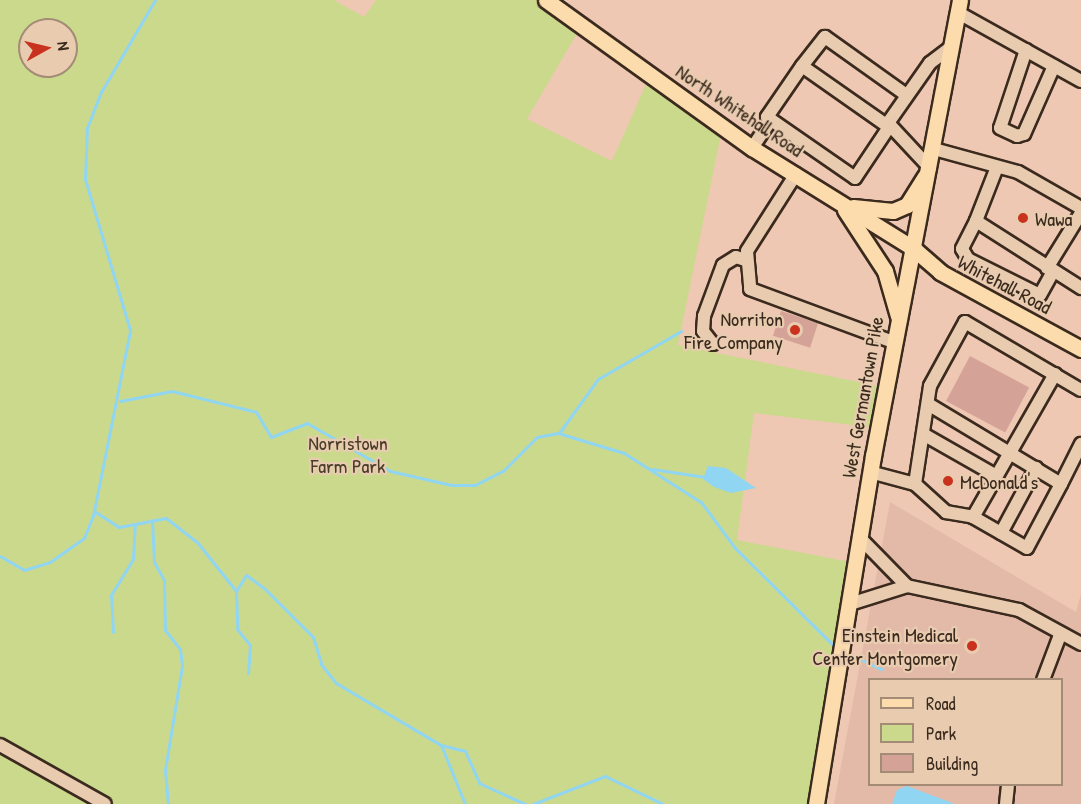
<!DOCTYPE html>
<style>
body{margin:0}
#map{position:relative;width:1081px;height:804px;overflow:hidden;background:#eec8b2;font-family:"Patrick Hand",sans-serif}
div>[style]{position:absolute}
.built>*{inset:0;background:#e3baa7}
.green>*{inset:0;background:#cbd98d}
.water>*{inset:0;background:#90d5f2}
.stream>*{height:3px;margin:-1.5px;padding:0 1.5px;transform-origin:1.5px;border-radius:1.5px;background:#90d5f2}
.building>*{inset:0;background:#d5a298;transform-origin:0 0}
.roads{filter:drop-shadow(2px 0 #3b2a1e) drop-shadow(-2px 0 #3b2a1e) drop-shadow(0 2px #3b2a1e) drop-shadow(0 -2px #3b2a1e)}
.minor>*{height:12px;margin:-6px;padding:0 6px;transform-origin:6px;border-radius:6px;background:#e9ccb0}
.major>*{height:15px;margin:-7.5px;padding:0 7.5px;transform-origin:7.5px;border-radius:7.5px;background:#fcdcac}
.dots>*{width:16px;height:16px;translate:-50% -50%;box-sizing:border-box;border:3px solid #e9ccb0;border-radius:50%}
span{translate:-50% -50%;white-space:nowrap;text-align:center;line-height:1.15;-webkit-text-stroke:4.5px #e9ccb0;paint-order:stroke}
.street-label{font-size:20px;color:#3b2a1e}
.poi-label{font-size:20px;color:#3b2a1e}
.left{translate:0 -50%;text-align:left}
.right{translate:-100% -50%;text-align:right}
.park-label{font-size:20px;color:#493c29}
.legend{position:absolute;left:868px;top:678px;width:195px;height:108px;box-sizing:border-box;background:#e9ccb0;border:2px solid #a38b76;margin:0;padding:8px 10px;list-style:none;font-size:18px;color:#3b2a1e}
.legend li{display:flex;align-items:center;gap:12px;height:30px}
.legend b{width:30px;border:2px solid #a38b76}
.north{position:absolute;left:18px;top:18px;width:60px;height:60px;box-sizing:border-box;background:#e9ccb0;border:2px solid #a38b76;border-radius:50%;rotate:82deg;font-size:16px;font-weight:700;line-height:24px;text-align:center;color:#3b2a1e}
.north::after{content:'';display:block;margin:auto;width:21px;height:27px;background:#c8321e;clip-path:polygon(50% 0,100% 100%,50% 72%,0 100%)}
</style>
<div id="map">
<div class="built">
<div style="clip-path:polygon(evenodd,890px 502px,1076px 612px,1081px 594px,1081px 804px,834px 804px,890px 502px,870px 680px,1062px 680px,1062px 784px,870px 784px,870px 680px)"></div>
</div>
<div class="green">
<div style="clip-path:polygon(evenodd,0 0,334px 0,364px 17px,376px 0,542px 0,579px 30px,527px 119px,612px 161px,650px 75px,721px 134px,678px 345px,888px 388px,876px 428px,754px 413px,737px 540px,855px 563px,813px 804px,0 804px,0 0,30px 30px,66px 30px,66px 66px,30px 66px,30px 30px)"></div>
</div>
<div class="water">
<div style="clip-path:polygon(708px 466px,726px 468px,756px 488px,731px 493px,714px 487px,703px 479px)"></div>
<div style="clip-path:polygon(907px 786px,955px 804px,892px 804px,897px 790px)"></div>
</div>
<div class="stream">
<div style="left:120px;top:401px;width:53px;rotate:-10.9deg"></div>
<div style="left:172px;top:391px;width:87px;rotate:14deg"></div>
<div style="left:256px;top:412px;width:29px;rotate:59deg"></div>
<div style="left:271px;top:437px;width:39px;rotate:-21deg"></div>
<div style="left:307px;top:423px;width:96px;rotate:30deg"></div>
<div style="left:390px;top:471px;width:63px;rotate:12.9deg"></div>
<div style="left:451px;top:485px;width:24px"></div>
<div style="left:475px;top:485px;width:31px;rotate:-27deg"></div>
<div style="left:503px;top:471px;width:48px;rotate:-45deg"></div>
<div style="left:537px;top:437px;width:21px;rotate:-11deg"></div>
<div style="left:558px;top:433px;width:69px;rotate:16.9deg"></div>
<div style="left:624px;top:453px;width:91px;rotate:32.5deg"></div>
<div style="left:701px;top:502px;width:57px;rotate:53.5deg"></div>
<div style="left:735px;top:548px;width:142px;rotate:44.7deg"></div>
<div style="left:559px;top:433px;width:67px;rotate:-54.2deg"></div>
<div style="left:598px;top:379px;width:96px;rotate:-30deg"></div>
<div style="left:652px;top:469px;width:54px;rotate:8.6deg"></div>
<div style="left:94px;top:511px;width:30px;rotate:33deg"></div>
<div style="left:119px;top:527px;width:48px;rotate:-10.8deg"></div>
<div style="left:166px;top:518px;width:39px;rotate:38deg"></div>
<div style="left:197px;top:542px;width:63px;rotate:51.5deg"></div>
<div style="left:236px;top:591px;width:19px;rotate:-58deg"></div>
<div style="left:246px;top:575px;width:22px;rotate:36deg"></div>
<div style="left:264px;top:588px;width:69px;rotate:45deg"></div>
<div style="left:313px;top:637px;width:28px;rotate:73deg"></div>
<div style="left:321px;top:664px;width:24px;rotate:52deg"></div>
<div style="left:336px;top:683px;width:122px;rotate:30.6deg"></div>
<div style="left:441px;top:745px;width:64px;rotate:67.9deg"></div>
<div style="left:152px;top:520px;width:42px;rotate:87.3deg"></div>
<div style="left:154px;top:562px;width:21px;rotate:61deg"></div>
<div style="left:164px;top:580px;width:50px;rotate:88.9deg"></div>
<div style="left:165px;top:630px;width:24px;rotate:52deg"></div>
<div style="left:180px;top:649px;width:17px;rotate:83deg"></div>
<div style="left:182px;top:666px;width:105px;rotate:99.3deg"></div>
<div style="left:165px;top:770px;width:34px;rotate:85deg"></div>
<div style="left:0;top:556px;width:28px;rotate:30deg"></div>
<div style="left:24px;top:570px;width:27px;rotate:-17deg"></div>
<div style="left:50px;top:562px;width:42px;rotate:-35.2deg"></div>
<div style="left:84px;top:538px;width:24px;rotate:-68deg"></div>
<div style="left:93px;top:516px;width:190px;rotate:-78.7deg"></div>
<div style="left:130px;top:330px;width:158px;rotate:-106.6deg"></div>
<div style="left:85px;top:179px;width:51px;rotate:-87.8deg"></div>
<div style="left:87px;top:128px;width:39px;rotate:-69deg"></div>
<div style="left:101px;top:92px;width:107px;rotate:-59.6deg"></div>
<div style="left:236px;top:591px;width:38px;rotate:88deg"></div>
<div style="left:237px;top:629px;width:21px;rotate:51deg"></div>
<div style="left:250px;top:645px;width:28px;rotate:94deg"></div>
<div style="left:113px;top:632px;width:37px;rotate:-93deg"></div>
<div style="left:111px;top:595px;width:42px;rotate:-58.6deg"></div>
<div style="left:133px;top:559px;width:35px;rotate:-87deg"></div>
<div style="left:847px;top:653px;width:38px;rotate:25deg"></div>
<div style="left:441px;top:745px;width:25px;rotate:14deg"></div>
<div style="left:465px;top:751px;width:35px;rotate:66deg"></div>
<div style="left:479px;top:783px;width:51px;rotate:24.5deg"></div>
<div style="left:533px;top:804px;width:77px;rotate:-21.3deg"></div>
<div style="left:605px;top:776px;width:64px;rotate:25.8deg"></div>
</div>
<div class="building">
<div style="left:781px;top:311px;width:39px;height:26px;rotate:18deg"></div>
<div style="left:970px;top:356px;width:67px;height:51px;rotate:28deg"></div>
</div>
<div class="roads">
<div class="minor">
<div style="left:957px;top:12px;width:142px;rotate:29.1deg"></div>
<div style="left:1026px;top:50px;width:82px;rotate:108.4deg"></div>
<div style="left:1000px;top:128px;width:19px;rotate:25deg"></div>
<div style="left:1017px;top:136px;width:7px;rotate:-16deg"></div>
<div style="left:1024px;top:134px;width:74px;rotate:-66.2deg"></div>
<div style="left:802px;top:66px;width:62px;rotate:124.5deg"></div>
<div style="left:767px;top:117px;width:107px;rotate:34.7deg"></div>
<div style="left:855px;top:178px;width:61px;rotate:-56.3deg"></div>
<div style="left:889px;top:127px;width:106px;rotate:-145deg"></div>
<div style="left:802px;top:66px;width:37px;rotate:-52deg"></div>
<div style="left:825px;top:37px;width:98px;rotate:35.5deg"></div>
<div style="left:752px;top:148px;width:34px;rotate:-56deg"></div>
<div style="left:934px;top:149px;width:87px;rotate:15.3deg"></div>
<div style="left:1018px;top:172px;width:73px;rotate:29.7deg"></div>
<div style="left:997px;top:167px;width:58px;rotate:111.3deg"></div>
<div style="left:976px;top:221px;width:125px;rotate:32.5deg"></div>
<div style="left:930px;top:168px;width:62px;rotate:-133deg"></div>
<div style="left:888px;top:123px;width:73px;rotate:-55deg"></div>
<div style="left:930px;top:63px;width:26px;rotate:-37deg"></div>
<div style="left:796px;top:174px;width:91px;rotate:122.5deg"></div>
<div style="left:747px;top:251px;width:38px;rotate:85deg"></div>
<div style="left:750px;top:289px;width:153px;rotate:20.3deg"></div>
<div style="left:976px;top:221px;width:31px;rotate:117deg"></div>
<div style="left:962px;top:249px;width:12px;rotate:59deg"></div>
<div style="left:968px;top:259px;width:80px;rotate:26.6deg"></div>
<div style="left:1040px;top:295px;width:26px;rotate:-61deg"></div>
<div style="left:1047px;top:268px;width:65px;rotate:-58.3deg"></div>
<div style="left:713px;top:344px;width:16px;rotate:-128deg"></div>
<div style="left:703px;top:331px;width:15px;rotate:-86deg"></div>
<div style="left:704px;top:316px;width:54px;rotate:-69.6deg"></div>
<div style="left:723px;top:265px;width:15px;rotate:-32deg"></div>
<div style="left:736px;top:257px;width:9px;rotate:18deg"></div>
<div style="left:1055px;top:374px;width:165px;rotate:119.8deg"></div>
<div style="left:973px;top:517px;width:62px;rotate:29.9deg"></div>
<div style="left:1027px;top:548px;width:72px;rotate:-62deg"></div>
<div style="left:928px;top:404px;width:155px;rotate:31deg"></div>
<div style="left:1061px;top:484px;width:45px;rotate:-63.4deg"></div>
<div style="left:923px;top:434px;width:83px;rotate:29.7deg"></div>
<div style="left:870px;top:472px;width:47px;rotate:14.9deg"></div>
<div style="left:915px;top:484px;width:42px;rotate:42.1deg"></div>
<div style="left:946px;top:512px;width:27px;rotate:10deg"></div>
<div style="left:915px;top:484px;width:99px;rotate:-81.3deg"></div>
<div style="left:930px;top:386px;width:73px;rotate:-61.3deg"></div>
<div style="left:965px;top:322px;width:134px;rotate:30.4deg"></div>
<div style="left:1001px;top:533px;width:74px;rotate:-61.7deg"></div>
<div style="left:859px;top:537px;width:69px;rotate:45.6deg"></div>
<div style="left:850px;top:604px;width:60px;rotate:-17.5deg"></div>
<div style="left:907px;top:586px;width:115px;rotate:12.1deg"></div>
<div style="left:1019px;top:610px;width:71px;rotate:28.7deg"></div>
<div style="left:1043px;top:680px;width:48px;rotate:-69.3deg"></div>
<div style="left:0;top:745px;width:120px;rotate:29.3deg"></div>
<div style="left:1006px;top:804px;width:20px;rotate:-84deg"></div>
</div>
<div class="major">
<div style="left:546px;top:0;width:254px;rotate:35.7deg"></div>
<div style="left:752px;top:148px;width:191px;rotate:31.9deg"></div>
<div style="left:914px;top:249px;width:35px;rotate:41deg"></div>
<div style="left:940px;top:272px;width:161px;rotate:28.6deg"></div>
<div style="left:853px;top:207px;width:40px;rotate:5.7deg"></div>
<div style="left:893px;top:211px;width:15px;rotate:-23deg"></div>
<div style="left:907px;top:205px;width:34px;rotate:-58deg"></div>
<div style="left:845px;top:210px;width:73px;rotate:56.7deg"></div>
<div style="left:885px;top:271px;width:47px;rotate:73.9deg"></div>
<div style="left:816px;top:804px;width:353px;rotate:-80.7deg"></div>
<div style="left:873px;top:456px;width:464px;rotate:-79.2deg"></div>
</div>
</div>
<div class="dots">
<div style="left:1023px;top:218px;background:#c8321e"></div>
<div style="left:795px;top:330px;background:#c8321e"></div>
<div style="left:948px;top:481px;background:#c8321e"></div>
<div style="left:972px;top:646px;background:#c8321e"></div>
</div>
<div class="street-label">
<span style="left:740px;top:110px;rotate:34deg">North Whitehall Road</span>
<span style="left:1005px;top:284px;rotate:28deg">Whitehall Road</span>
<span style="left:862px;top:397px;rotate:-80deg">West Germantown Pike</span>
</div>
<div class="poi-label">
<span class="left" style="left:1035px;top:218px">Wawa</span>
<span class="right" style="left:783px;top:330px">Norriton<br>Fire Company</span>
<span class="left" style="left:960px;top:481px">McDonald's</span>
<span class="right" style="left:958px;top:646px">Einstein Medical<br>Center Montgomery</span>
</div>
<div class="park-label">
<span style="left:348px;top:454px">Norristown<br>Farm Park</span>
</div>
<ul class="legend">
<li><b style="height:8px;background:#fcdcac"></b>Road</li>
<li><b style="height:16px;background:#cbd98d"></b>Park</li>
<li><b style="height:16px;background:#d5a298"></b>Building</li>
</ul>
<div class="north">N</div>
</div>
